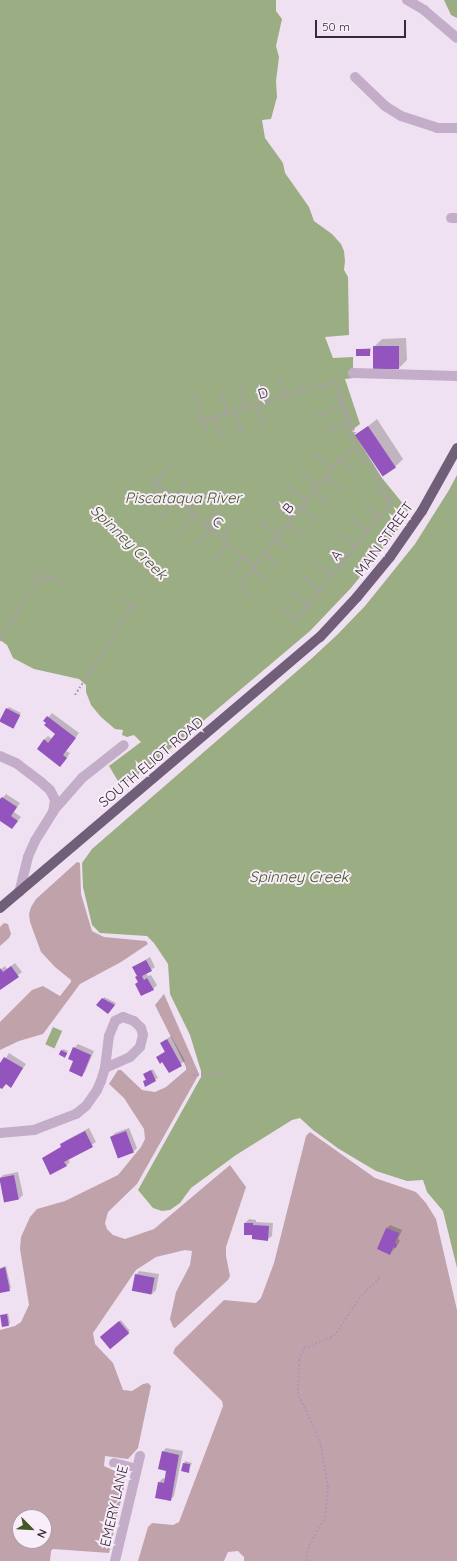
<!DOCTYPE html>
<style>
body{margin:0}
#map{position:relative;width:457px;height:1561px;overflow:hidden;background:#f0e1f2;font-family:Quicksand,sans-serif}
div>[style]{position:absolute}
.green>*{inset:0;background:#c0a2ab}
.water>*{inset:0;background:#9bad82;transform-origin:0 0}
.shadow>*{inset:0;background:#0003;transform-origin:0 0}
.building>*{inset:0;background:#9454bd;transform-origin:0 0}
.path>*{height:2px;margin-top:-1px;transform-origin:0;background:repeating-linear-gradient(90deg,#af97b5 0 2px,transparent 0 4px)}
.minor>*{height:10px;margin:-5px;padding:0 5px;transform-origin:5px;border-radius:5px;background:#c4adc9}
.major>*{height:10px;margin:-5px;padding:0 5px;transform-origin:5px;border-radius:5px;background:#715e79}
span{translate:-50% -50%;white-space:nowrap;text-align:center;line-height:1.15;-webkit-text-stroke:4px #f8edf9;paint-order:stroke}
.street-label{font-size:14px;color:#342b38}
.water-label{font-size:15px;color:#415724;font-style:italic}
.north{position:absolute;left:12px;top:1509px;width:40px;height:40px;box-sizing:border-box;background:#f8edf9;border:1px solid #aa9fac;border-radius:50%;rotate:114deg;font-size:11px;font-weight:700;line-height:16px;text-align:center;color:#342b38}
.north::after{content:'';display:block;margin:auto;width:14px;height:18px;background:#415724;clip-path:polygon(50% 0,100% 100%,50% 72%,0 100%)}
.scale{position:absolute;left:315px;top:20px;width:91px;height:18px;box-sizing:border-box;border:2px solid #342b38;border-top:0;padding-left:5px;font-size:12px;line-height:14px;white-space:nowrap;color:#342b38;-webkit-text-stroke:3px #f8edf9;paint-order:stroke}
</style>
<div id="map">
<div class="green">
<div style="clip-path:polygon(77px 862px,80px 863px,81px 894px,92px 931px,104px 937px,146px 941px,148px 944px,121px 962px,80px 984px,43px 1034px,19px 1041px,0 1050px,0 1022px,32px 990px,43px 986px,60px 996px,71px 982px,71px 980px,55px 967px,41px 952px,30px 922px,29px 914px,31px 907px,36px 899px)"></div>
<div style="clip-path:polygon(4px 923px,8px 924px,11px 934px,9px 938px,0 946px,0 927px)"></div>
<div style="clip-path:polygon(evenodd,164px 994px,199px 1074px,137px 1184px,108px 1212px,105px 1223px,107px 1229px,113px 1235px,125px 1239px,154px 1229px,230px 1165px,246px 1187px,226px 1247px,226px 1256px,230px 1276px,228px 1280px,175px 1328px,173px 1327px,170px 1319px,176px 1292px,190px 1265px,192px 1251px,185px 1250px,156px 1257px,136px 1270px,93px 1333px,95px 1344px,113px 1363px,123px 1390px,132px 1391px,143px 1384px,148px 1383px,151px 1386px,138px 1448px,128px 1459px,105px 1456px,104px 1466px,117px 1472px,123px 1477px,125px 1483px,109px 1553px,53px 1549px,51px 1551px,50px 1561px,0 1561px,0 1330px,15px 1326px,21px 1322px,29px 1305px,20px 1249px,21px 1237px,30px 1217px,37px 1209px,65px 1201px,118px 1175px,141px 1147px,145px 1139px,144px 1129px,124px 1098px,109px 1084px,118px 1070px,121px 1070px,142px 1090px,155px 1092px,166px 1087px,186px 1070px,186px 1067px,155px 1005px,164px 994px,20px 1517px,44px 1517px,44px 1541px,20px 1541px,20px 1517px)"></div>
<div style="clip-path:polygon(310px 1132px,375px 1178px,416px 1192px,426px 1203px,436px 1219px,457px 1310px,457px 1561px,244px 1561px,244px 1557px,238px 1551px,228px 1552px,224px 1561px,138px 1561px,148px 1527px,152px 1523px,173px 1525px,179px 1522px,223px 1406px,222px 1401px,173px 1353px,175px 1348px,224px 1300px,256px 1303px,261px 1298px,274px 1263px,306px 1136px)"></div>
</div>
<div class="water">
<div style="clip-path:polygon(0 0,276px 0,276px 11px,282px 19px,276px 46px,279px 57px,276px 81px,277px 97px,271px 119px,262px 120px,265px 138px,283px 163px,285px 173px,309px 207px,314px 221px,332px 234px,341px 244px,344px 251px,345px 261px,344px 270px,348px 277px,349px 335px,325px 337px,333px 358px,353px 357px,353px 378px,345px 379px,360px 424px,352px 430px,382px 478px,408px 510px,399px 528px,369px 566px,351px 588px,310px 631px,157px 760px,133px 779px,125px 782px,118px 781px,109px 766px,141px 742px,134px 735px,127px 737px,122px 735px,123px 730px,115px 729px,101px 717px,91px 705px,86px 692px,86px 685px,79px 679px,34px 669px,13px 658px,7px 645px,0 640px)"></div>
<div style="clip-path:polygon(444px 0,457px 0,457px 18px,451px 15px)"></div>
<div style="clip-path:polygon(457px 475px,457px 1268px,443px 1211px,427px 1192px,423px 1180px,407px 1181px,376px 1171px,339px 1149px,313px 1130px,300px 1118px,292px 1120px,236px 1155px,191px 1188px,180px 1203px,170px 1210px,162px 1211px,153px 1208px,138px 1190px,201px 1077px,201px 1071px,190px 1035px,170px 994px,168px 964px,154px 943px,147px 936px,100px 933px,92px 925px,83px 887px,82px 863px,92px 849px,311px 659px,337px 635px,365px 606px,415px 544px,449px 490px)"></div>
<div style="left:53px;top:1027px;width:10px;height:19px;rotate:24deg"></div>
</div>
<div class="shadow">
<div style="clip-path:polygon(406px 338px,407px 360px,399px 368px,374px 347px,382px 339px)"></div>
<div style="clip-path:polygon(371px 348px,370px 355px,357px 350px,359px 349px)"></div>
<div style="clip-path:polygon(377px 419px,403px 459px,395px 467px,357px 435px)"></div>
<div style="clip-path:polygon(9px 707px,21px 713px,14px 726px,7px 709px)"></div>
<div style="clip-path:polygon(52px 713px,79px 733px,66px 751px,70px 753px,64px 762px,44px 740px,48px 736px,52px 739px,56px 733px,45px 721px)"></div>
<div style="clip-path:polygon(6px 794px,20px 803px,14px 812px,21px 817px,12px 828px,0 819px,0 801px)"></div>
<div style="clip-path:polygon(150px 957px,155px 967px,146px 973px,148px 976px,151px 975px,157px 985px,153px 989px,136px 984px,138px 982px,136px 977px,138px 975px,133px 967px)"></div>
<div style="clip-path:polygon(15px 963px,22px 972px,0 989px,0 970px,5px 966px,7px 969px)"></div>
<div style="clip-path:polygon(104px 997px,116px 1003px,110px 1011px,103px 999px)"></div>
<div style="clip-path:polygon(171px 1036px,185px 1061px,169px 1072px,163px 1061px,157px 1057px,165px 1051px,161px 1043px)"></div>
<div style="clip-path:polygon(78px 1044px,94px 1051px,85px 1072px,81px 1076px,74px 1060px,74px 1048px)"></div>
<div style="clip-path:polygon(63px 1049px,68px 1051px,65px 1056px,61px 1051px)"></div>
<div style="clip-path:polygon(9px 1053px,26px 1064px,11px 1086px,6px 1084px,2px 1088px,0 1087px,0 1067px)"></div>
<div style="clip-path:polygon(153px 1069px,158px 1078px,145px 1085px,144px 1082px,147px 1079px,144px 1074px)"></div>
<div style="clip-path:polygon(89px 1128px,96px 1142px,68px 1159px,70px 1162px,66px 1166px,43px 1158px,62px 1146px,65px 1141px)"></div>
<div style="clip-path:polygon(129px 1128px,137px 1148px,133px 1152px,111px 1137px,115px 1133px)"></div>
<div style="clip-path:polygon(18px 1172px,23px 1195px,19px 1199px,5px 1202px,0 1179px,3px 1175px)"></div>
<div style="clip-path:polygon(249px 1219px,256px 1220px,256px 1222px,273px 1223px,272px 1236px,268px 1239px,253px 1234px,245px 1234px,245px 1223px)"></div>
<div style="clip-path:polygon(390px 1225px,402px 1230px,398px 1239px,400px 1240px,399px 1243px,390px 1254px,386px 1229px)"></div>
<div style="clip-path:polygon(6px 1266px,11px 1288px,0 1292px,0 1268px)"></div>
<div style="clip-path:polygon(139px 1271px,159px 1274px,156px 1290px,152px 1294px,136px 1275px)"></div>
<div style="clip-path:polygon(8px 1313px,10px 1323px,8px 1325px,1px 1316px)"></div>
<div style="left:121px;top:1320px;width:14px;height:25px;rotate:51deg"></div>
<div style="clip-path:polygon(166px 1448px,183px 1451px,174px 1496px,170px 1500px,159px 1482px,163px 1478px,166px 1479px,167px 1470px,163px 1452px)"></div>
<div style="clip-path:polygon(185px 1461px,192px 1463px,188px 1472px,182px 1471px)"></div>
</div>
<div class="building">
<div style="left:399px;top:346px;width:23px;height:26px;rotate:90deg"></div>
<div style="left:370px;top:349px;width:7px;height:14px;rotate:90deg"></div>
<div style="left:368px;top:426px;width:50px;height:16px;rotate:56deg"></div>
<div style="left:6px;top:708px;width:16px;height:15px;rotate:27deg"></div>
<div style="clip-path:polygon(47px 716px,76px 738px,63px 755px,67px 758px,60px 767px,37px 749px,44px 739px,48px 743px,55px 734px,44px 725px,46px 723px,43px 721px)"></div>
<div style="clip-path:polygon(2px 797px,17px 807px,11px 816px,18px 821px,12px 829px,0 821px,0 799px)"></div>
<div style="clip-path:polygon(146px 960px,152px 971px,142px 976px,144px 980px,147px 978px,154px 990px,141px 996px,135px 984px,138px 982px,135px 977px,137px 976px,132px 967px)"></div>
<div style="clip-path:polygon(11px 966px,19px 977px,0 990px,0 968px,3px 972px)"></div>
<div style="clip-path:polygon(102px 998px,115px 1005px,108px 1014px,96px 1005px)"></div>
<div style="clip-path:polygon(167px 1039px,182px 1066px,169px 1073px,162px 1062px,160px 1064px,156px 1057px,165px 1052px,160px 1043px)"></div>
<div style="clip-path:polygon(73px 1047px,91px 1055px,82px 1077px,69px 1071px,73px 1061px,68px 1059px)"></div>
<div style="left:61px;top:1050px;width:7px;height:5px;rotate:27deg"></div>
<div style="clip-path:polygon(4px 1057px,23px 1068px,11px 1088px,6px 1084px,2px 1089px,0 1088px,0 1063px)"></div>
<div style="clip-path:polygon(151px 1070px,156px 1081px,145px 1087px,143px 1081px,146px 1080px,143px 1074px)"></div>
<div style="clip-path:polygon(85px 1131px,93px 1147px,64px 1162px,67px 1166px,50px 1175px,42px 1158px,61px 1147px,60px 1144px)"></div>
<div style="left:126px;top:1131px;width:23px;height:17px;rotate:70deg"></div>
<div style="left:14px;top:1175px;width:25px;height:15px;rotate:79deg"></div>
<div style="clip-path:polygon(244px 1223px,253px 1223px,253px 1225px,269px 1226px,268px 1241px,252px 1239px,252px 1235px,244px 1235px)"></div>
<div style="clip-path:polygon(386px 1228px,399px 1233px,395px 1243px,397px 1244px,396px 1248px,393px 1247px,390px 1255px,377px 1249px)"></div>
<div style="clip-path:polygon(5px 1267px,10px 1291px,0 1293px,0 1269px)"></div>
<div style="left:135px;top:1274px;width:20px;height:17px;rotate:11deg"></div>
<div style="left:7px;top:1314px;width:12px;height:7px;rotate:81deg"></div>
<div style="left:119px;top:1321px;width:16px;height:25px;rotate:50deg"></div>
<div style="clip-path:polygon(162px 1451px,179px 1455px,171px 1501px,155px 1498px,158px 1482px,164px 1483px,166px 1471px,158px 1469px)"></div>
<div style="clip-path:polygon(183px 1463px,190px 1464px,189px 1473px,181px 1471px)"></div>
</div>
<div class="path">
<div style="left:280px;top:378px;width:20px;rotate:75deg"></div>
<div style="left:299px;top:381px;width:11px;rotate:80deg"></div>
<div style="left:261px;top:384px;width:19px;rotate:74deg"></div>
<div style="left:241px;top:389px;width:19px;rotate:72deg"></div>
<div style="left:194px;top:393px;width:40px;rotate:72deg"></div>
<div style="left:222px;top:393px;width:21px;rotate:76deg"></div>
<div style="left:340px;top:395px;width:41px;rotate:68.5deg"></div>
<div style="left:258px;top:405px;width:22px;rotate:77deg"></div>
<div style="left:235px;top:411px;width:22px;rotate:72deg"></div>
<div style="left:215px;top:417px;width:22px;rotate:74deg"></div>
<div style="left:312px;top:417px;width:32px;rotate:-20deg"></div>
<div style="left:197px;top:422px;width:144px;rotate:-16.2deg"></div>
<div style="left:327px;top:429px;width:20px;rotate:-11deg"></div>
<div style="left:314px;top:454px;width:23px;rotate:40deg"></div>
<div style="left:340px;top:459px;width:21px;rotate:39deg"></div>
<div style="left:300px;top:472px;width:23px;rotate:38deg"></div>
<div style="left:326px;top:477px;width:21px;rotate:39deg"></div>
<div style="left:151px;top:478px;width:135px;rotate:40.5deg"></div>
<div style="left:156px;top:482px;width:25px;rotate:-48deg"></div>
<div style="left:288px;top:487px;width:23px;rotate:38deg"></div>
<div style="left:376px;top:489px;width:21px;rotate:43deg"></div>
<div style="left:313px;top:492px;width:21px;rotate:39deg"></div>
<div style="left:174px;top:497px;width:23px;rotate:-52deg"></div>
<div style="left:145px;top:503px;width:23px;rotate:-50deg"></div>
<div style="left:274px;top:503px;width:23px;rotate:40deg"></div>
<div style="left:364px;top:504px;width:20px;rotate:41deg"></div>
<div style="left:301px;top:508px;width:21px;rotate:39deg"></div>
<div style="left:189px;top:510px;width:20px;rotate:-49deg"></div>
<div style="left:161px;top:517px;width:23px;rotate:-50deg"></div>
<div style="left:352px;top:519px;width:21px;rotate:39deg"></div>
<div style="left:260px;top:521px;width:23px;rotate:38deg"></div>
<div style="left:288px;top:524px;width:20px;rotate:37deg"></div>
<div style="left:206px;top:525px;width:21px;rotate:-49deg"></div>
<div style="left:179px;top:533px;width:23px;rotate:-50deg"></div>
<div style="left:340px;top:533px;width:21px;rotate:41deg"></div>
<div style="left:222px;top:539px;width:21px;rotate:-53deg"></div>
<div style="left:276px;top:539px;width:17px;rotate:40deg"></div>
<div style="left:194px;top:547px;width:24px;rotate:-48deg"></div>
<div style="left:328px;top:548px;width:21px;rotate:39deg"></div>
<div style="left:264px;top:553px;width:18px;rotate:38deg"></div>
<div style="left:212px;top:562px;width:24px;rotate:-48deg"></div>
<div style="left:315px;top:563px;width:21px;rotate:37deg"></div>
<div style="left:252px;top:568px;width:18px;rotate:41deg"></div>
<div style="left:37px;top:570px;width:31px;rotate:27deg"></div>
<div style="left:30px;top:574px;width:17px;rotate:31deg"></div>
<div style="left:228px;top:575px;width:23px;rotate:-50deg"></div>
<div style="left:304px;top:577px;width:21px;rotate:41deg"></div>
<div style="left:291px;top:592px;width:22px;rotate:39deg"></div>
<div style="left:252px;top:596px;width:17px;rotate:-140deg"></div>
<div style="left:239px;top:585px;width:161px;rotate:-51.3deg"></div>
<div style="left:340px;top:459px;width:21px;rotate:-37deg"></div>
<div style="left:120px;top:598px;width:21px;rotate:31deg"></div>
<div style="left:279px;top:608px;width:21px;rotate:35deg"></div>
<div style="left:296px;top:620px;width:153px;rotate:-51.1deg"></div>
<div style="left:392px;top:501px;width:76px;rotate:-122.6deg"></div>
<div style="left:351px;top:437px;width:57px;rotate:-106.2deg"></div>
<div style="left:0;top:641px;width:73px;rotate:-58.5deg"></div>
<div style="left:38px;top:579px;width:14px;rotate:-4deg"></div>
<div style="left:75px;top:695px;width:107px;rotate:-57.2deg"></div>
<div style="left:193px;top:1075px;width:30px;rotate:-2deg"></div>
<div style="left:306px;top:1561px;width:15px;rotate:-79deg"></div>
<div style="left:309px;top:1546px;width:33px;rotate:-61deg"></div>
<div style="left:325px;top:1517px;width:30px;rotate:-84deg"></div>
<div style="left:328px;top:1487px;width:47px;rotate:-99.9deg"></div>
<div style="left:320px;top:1441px;width:52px;rotate:-115.1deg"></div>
<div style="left:298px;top:1394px;width:34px;rotate:-88deg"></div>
<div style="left:299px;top:1360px;width:13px;rotate:-67deg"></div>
<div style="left:304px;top:1348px;width:32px;rotate:-22deg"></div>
<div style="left:334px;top:1336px;width:48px;rotate:-56deg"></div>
<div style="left:361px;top:1296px;width:28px;rotate:-44deg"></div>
</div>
<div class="minor">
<div style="left:407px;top:0;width:20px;rotate:30deg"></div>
<div style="left:424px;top:10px;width:43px;rotate:40.3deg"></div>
<div style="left:355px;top:77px;width:42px;rotate:44deg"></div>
<div style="left:385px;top:106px;width:19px;rotate:32deg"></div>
<div style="left:401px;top:116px;width:38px;rotate:18deg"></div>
<div style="left:437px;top:128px;width:20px"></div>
<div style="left:451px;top:218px;width:6px"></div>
<div style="left:353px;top:373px;width:104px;rotate:1.7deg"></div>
<div style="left:0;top:756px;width:17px;rotate:24deg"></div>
<div style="left:16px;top:763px;width:31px;rotate:37deg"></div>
<div style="left:41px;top:782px;width:12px;rotate:42deg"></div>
<div style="left:50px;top:790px;width:11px;rotate:63deg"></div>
<div style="left:55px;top:800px;width:12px;rotate:99deg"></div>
<div style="left:53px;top:812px;width:34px;rotate:122deg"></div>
<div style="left:35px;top:841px;width:17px;rotate:114deg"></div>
<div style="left:28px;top:857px;width:36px;rotate:104deg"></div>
<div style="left:54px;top:810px;width:43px;rotate:-48.8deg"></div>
<div style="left:82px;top:778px;width:53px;rotate:-38.2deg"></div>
<div style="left:0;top:1133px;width:34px;rotate:-5deg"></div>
<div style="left:34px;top:1130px;width:45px;rotate:-20.9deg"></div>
<div style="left:76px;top:1114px;width:13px;rotate:-39deg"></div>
<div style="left:86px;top:1106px;width:19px;rotate:-55deg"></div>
<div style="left:97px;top:1090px;width:10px;rotate:-66deg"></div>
<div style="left:101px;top:1081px;width:14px;rotate:-73deg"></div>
<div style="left:105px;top:1068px;width:32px;rotate:-83deg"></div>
<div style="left:109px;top:1036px;width:16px;rotate:-68deg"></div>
<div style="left:115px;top:1021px;width:9px;rotate:-27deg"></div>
<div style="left:123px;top:1017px;width:12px;rotate:20deg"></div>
<div style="left:134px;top:1021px;width:10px;rotate:45deg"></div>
<div style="left:141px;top:1028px;width:7px;rotate:74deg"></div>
<div style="left:143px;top:1035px;width:12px;rotate:104deg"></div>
<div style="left:140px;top:1047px;width:14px;rotate:135deg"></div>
<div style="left:130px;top:1057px;width:27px;rotate:156deg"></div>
<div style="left:114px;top:1463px;width:23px;rotate:15deg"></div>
<div style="left:115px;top:1561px;width:108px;rotate:-76.6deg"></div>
</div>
<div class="major">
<div style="left:0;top:908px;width:419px;rotate:-40.3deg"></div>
<div style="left:320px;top:637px;width:54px;rotate:-47.2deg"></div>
<div style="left:357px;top:597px;width:52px;rotate:-50.5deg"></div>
<div style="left:390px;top:557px;width:56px;rotate:-55.2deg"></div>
<div style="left:422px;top:511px;width:72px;rotate:-60.9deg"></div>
</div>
<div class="street-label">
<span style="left:263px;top:393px;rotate:-16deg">D</span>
<span style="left:288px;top:508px;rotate:-51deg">B</span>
<span style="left:218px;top:522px;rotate:40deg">C</span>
<span style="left:384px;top:539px;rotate:-54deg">MAIN STREET</span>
<span style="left:336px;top:555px;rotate:-51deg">A</span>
<span style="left:151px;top:762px;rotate:-40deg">SOUTH ELIOT ROAD</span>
<span style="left:114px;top:1506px;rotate:-77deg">EMERY LANE</span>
</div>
<div class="water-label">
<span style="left:183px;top:498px">Piscataqua River</span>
<span style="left:129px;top:542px;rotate:44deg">Spinney Creek</span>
<span style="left:299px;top:877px">Spinney Creek</span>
</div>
<div class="north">N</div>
<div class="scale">50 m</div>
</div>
